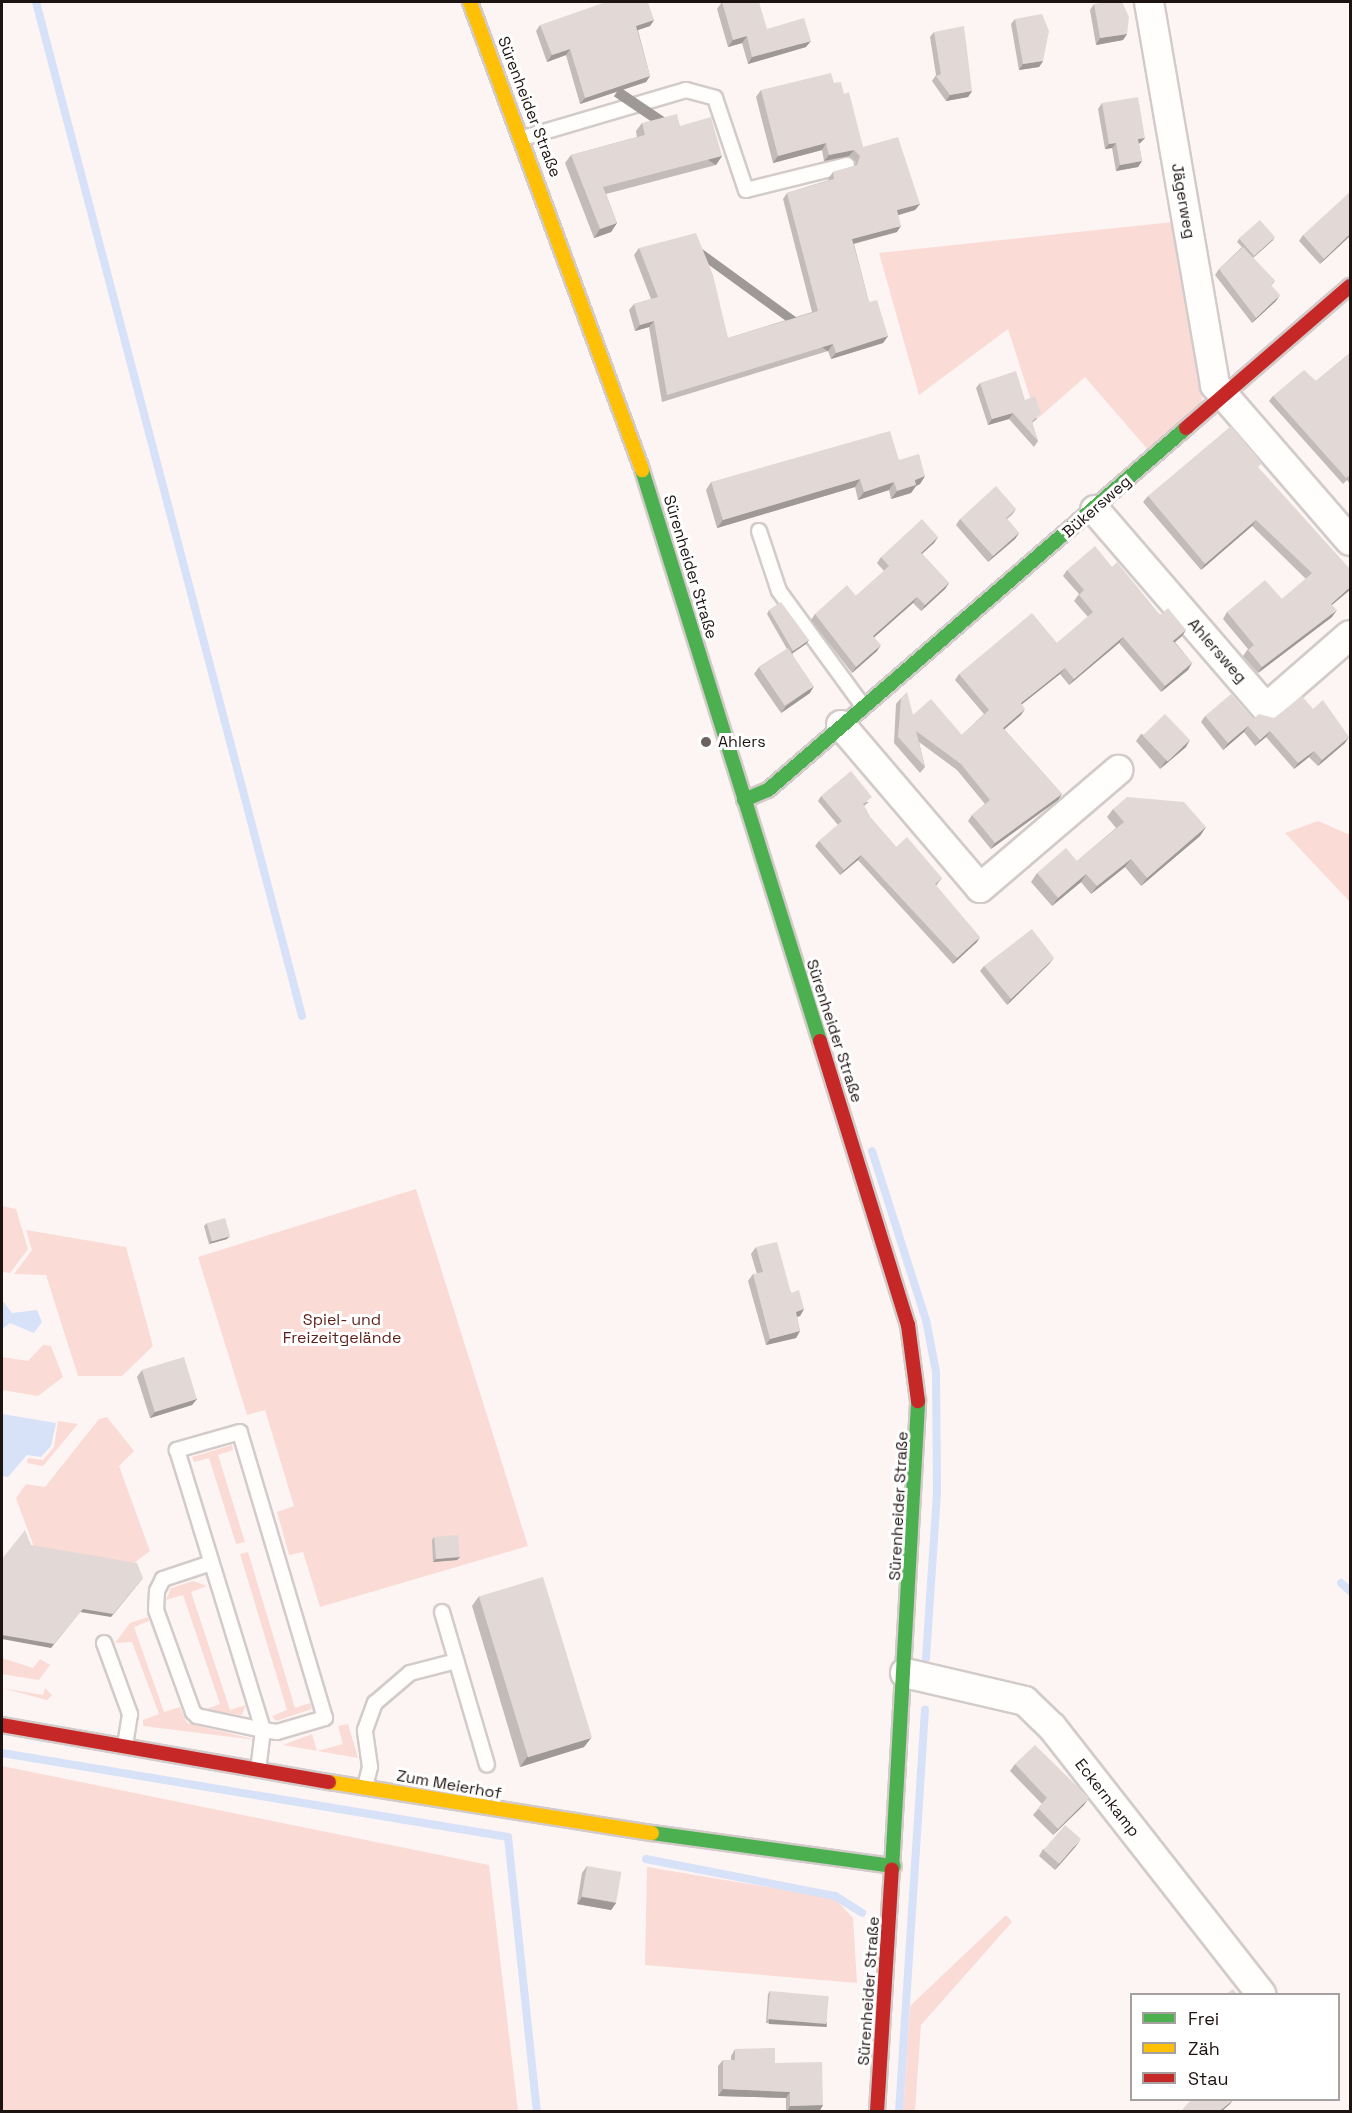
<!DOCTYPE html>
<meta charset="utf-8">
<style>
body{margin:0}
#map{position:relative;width:1352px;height:2113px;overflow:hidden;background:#fcf5f4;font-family:"Space Grotesk",sans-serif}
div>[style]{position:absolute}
.green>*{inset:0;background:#fbdbd6}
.water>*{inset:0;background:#d7e1f8}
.stream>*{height:8px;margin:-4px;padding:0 4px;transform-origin:4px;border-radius:4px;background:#d7e1f8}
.roads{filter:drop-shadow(2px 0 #d3cbc9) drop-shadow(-2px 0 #d3cbc9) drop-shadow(0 2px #d3cbc9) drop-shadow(0 -2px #d3cbc9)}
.lane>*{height:14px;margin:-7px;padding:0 7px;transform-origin:7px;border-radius:7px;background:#fffefd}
.street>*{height:28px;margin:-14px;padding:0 14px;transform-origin:14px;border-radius:14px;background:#fffefd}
.fast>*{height:14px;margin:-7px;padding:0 7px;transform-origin:7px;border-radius:7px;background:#4caf50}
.slow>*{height:14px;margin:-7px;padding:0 7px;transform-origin:7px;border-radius:7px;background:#ffc107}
.jam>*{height:14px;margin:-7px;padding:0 7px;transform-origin:7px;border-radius:7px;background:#c62828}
.wall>*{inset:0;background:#c2bbb9}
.shaded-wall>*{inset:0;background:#9e9896;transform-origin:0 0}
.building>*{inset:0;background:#e2d9d7;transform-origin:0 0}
.dots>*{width:16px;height:16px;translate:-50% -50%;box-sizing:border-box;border:3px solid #fff;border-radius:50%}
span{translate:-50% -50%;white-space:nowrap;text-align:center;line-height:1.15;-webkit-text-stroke:6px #fff;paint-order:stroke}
.street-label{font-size:16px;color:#1d1311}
.poi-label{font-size:16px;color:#1d1311}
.left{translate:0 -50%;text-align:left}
.park-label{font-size:16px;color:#5c1f18}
.frame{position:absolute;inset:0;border:3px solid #1d1311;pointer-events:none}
.legend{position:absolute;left:1130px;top:1993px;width:210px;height:108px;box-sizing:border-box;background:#fff;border:2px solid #a5a1a0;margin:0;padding:8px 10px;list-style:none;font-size:18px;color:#1d1311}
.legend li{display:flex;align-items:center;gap:12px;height:30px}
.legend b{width:30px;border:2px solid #a5a1a0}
</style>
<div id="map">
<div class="green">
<div style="clip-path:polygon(1173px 222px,1203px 404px,1149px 451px,1085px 377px,1037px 419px,1008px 329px,919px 395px,879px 253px)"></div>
<div style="clip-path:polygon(1318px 821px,1350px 835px,1350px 902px,1285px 833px)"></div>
<div style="clip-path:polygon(416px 1189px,528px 1546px,320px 1607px,303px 1552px,289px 1555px,283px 1533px,277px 1512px,294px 1506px,265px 1410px,247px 1415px,198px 1257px)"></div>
<div style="clip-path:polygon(2px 1206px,16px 1209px,28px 1249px,10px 1273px,2px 1272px)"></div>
<div style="clip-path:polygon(26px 1230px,126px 1247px,153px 1346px,122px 1376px,78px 1376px,46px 1275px,14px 1274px,32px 1250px)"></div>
<div style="clip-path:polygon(43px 1345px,51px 1346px,63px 1377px,38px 1396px,2px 1390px,2px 1357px,28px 1361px)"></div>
<div style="clip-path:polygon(107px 1417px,134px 1451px,119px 1466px,150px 1551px,134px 1563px,34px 1547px,16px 1498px,26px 1484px,45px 1487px,99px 1419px)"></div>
<div style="clip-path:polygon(58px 1421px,78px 1424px,43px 1466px,27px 1463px,28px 1458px,43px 1460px,54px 1447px)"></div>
<div style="clip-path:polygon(232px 1445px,233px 1450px,218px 1455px,245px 1542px,236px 1544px,209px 1458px,194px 1462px,192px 1457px)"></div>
<div style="clip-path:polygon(248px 1552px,295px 1708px,310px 1703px,312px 1709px,276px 1721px,272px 1716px,287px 1710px,240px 1554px)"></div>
<div style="clip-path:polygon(193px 1581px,207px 1586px,191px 1592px,230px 1710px,246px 1705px,242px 1715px,204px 1710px,220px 1704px,183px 1595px,166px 1600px,171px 1588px)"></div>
<div style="clip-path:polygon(148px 1617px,149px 1621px,134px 1627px,164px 1712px,180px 1707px,187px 1723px,257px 1740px,143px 1726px,143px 1720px,159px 1714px,132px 1642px,115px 1643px,130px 1623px)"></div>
<div style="clip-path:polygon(2px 1658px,33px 1668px,40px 1659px,50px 1665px,39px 1680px,2px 1674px)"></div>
<div style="clip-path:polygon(2px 1688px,43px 1695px,45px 1688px,52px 1695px,47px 1700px)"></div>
<div style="clip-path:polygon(348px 1724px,358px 1758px,283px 1745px,312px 1734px,317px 1751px,343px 1744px,338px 1726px)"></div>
<div style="clip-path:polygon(2px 1766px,489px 1865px,518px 2111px,2px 2111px)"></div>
<div style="clip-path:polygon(647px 1867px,834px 1898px,853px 1918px,857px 1983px,645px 1965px)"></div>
<div style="clip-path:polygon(1006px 1915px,1012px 1922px,921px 2025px,915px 2111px,903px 2111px,910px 2006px)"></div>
</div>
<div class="water">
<div style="clip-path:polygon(2px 1300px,12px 1313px,37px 1310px,42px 1322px,34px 1333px,10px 1323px,2px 1329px)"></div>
<div style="clip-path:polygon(2px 1414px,56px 1423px,51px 1446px,41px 1457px,27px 1455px,8px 1477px,2px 1476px)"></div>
</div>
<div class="stream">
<div style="left:36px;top:2px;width:1048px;rotate:75.3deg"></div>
<div style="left:872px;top:1151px;width:177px;rotate:72.3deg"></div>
<div style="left:926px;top:1320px;width:53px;rotate:79.1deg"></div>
<div style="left:936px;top:1372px;width:121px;rotate:89.5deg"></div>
<div style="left:937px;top:1493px;width:166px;rotate:93.8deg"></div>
<div style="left:1341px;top:1583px;width:12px;rotate:42deg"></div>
<div style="left:2px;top:1753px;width:513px;rotate:9.43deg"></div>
<div style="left:508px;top:1837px;width:277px;rotate:84deg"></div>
<div style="left:646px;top:1859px;width:193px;rotate:11.1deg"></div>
<div style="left:835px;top:1896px;width:32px;rotate:32deg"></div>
<div style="left:899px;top:2112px;width:403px;rotate:-86.3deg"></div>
</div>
<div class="roads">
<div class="lane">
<div style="left:523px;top:138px;width:170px;rotate:-16.4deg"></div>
<div style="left:686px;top:90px;width:30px;rotate:15deg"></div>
<div style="left:715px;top:98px;width:97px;rotate:71.4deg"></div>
<div style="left:746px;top:190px;width:104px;rotate:-13.9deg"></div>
<div style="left:759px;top:531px;width:63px;rotate:71.6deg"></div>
<div style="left:779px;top:591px;width:142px;rotate:53.9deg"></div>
<div style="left:211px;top:1563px;width:51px;rotate:161.6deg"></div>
<div style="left:163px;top:1579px;width:13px;rotate:117deg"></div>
<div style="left:157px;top:1591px;width:19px;rotate:93deg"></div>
<div style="left:156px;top:1610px;width:109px;rotate:70.1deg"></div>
<div style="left:193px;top:1712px;width:6px;rotate:45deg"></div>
<div style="left:197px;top:1716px;width:67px;rotate:12deg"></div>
<div style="left:263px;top:1730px;width:14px;rotate:8deg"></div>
<div style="left:277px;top:1732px;width:50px;rotate:-16.3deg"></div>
<div style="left:325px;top:1718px;width:298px;rotate:-106.6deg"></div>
<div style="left:240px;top:1432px;width:66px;rotate:164.1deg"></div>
<div style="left:177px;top:1450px;width:293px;rotate:72.9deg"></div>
<div style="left:263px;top:1730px;width:38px;rotate:97deg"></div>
<div style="left:442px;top:1612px;width:159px;rotate:73.6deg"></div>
<div style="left:104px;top:1643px;width:76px;rotate:69.9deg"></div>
<div style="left:130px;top:1714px;width:31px;rotate:99deg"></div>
<div style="left:365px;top:1787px;width:21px;rotate:-76deg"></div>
<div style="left:370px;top:1767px;width:37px;rotate:-98deg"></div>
<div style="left:365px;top:1730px;width:29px;rotate:-70deg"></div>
<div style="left:375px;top:1703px;width:46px;rotate:-40.6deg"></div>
<div style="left:410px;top:1673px;width:48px;rotate:-14.6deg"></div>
</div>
<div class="street">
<div style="left:1149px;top:2px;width:389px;rotate:80.2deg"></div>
<div style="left:1215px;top:385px;width:206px;rotate:49.1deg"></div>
<div style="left:1095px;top:510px;width:262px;rotate:49.2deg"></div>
<div style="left:1266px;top:708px;width:111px;rotate:-41deg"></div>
<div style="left:841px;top:725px;width:214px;rotate:49.5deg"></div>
<div style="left:980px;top:888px;width:182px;rotate:-40.5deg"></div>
<div style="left:905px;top:1673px;width:123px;rotate:13.1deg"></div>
<div style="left:1025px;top:1701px;width:37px;rotate:44deg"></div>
<div style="left:1052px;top:1727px;width:339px;rotate:51.9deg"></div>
</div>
<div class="fast">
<div style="left:642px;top:470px;width:598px;rotate:72.69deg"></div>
<div style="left:744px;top:800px;width:26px;rotate:-23deg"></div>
<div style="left:768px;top:790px;width:553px;rotate:-40.89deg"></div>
<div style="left:652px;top:1833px;width:244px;rotate:7.8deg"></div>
<div style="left:892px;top:1869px;width:469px;rotate:-86.8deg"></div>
</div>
<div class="slow">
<div style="left:470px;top:2px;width:499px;rotate:69.8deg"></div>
<div style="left:329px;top:1782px;width:327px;rotate:9deg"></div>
</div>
<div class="jam">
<div style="left:1186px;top:428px;width:217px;rotate:-40.9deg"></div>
<div style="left:820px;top:1041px;width:297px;rotate:72.8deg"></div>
<div style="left:908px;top:1325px;width:77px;rotate:82.5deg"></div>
<div style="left:2px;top:1725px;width:332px;rotate:9.9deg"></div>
<div style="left:877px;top:2112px;width:243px;rotate:-86.5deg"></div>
</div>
</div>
<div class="wall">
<div style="clip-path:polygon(722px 2px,767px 29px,806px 47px,748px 64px,742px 43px,728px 47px,717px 9px)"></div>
<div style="clip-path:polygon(1094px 4px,1127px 34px,1123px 40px,1096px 45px,1090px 10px)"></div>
<div style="clip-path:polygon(1015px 19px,1043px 61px,1039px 67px,1019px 70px,1011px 24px)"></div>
<div style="clip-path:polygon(654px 20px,650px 26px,638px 30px,650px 76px,646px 82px,580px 104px,566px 55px,547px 62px,536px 31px,540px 25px)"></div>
<div style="clip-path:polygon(934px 32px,972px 91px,968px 97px,946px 101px,932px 81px,936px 75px,930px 37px)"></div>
<div style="clip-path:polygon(834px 83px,844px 94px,863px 147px,920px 204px,915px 210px,898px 215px,897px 232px,854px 244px,869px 302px,888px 336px,883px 343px,831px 359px,828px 351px,662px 402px,649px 327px,635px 331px,629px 310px,634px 304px,651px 299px,634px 255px,639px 248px,728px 338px,812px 312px,783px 199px,787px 193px,829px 180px,828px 179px,833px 172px,854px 166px,856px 162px,849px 156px,824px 161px,822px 150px,773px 163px,756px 97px,761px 90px)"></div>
<div style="clip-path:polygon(1102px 103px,1145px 138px,1139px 144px,1142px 161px,1138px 167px,1116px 171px,1112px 148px,1105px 149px,1098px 109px)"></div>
<div style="clip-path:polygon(642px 123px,680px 126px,722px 156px,716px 165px,606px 194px,617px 223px,611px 232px,594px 238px,565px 163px,571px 155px,637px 137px,636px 131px)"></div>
<div style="clip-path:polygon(1303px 235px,1350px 236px,1320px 264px,1299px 241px)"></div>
<div style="clip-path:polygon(1239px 239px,1273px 240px,1253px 258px,1275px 281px,1271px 286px,1276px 301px,1252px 323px,1215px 275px,1219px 269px,1242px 247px,1237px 242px)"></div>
<div style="clip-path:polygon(1350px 353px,1350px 484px,1347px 480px,1343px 484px,1269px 401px,1273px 396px,1316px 381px)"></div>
<div style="clip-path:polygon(980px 383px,1025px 400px,1037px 419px,1032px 423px,1038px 441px,1034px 447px,1009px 419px,988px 425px,976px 388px)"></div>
<div style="clip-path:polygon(899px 460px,925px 476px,920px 484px,916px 486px,911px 493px,891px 499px,889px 490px,858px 500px,855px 487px,717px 528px,706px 490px,711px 482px)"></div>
<div style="clip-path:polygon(1259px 469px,1332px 605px,1332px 617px,1258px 673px,1243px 656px,1248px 649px,1223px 619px,1227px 612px,1282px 599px,1306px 579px,1252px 526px,1201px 570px,1143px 502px,1148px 496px)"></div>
<div style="clip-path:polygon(1016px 509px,1012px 515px,1007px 519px,1019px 533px,1015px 539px,988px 562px,956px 525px,960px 519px)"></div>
<div style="clip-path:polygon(938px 537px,934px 543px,922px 554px,949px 583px,945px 589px,921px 611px,913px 603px,874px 637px,877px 651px,852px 673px,811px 620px,815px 614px,856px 596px,884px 571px,877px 563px,881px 557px)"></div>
<div style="clip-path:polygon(1112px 567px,1160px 615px,1186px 630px,1182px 636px,1175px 642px,1192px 663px,1188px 670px,1161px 692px,1119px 643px,1069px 685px,1060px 674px,1022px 704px,1021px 715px,1004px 729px,1062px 794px,1058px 800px,991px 849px,968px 821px,972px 815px,985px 804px,957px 770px,919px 742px,925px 767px,920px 773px,894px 743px,896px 704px,901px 698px,913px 715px,962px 735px,984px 714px,955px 680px,959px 674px,1057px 643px,1088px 617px,1074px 601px,1079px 594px,1063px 576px,1067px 570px)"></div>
<div style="clip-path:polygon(769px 610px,809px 640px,806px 644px,792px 653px,810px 693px,781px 713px,754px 674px,759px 667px,787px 649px,767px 614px)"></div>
<div style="clip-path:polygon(1313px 709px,1345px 743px,1318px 766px,1309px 757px,1294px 769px,1266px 737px,1255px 746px,1244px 732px,1223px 750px,1201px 722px,1205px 716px,1253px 719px,1274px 718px)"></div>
<div style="clip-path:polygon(1141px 734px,1186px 747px,1160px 769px,1136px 741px)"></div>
<div style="clip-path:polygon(821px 796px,869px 802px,864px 806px,870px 817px,896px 847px,942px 878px,936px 886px,977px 942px,953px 964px,858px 860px,840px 875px,815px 846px,819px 841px,838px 825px,818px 801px)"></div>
<div style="clip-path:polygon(1113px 809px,1206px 827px,1200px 836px,1141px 886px,1125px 867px,1091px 894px,1081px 882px,1052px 906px,1031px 882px,1037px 873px,1077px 861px,1116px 828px,1107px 817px)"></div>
<div style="clip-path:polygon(1050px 963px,1007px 1005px,980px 971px,984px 966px)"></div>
<div style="clip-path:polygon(207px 1223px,227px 1239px,209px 1244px,204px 1226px)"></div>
<div style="clip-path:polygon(756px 1247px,804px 1309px,800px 1316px,797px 1317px,800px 1331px,796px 1338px,766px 1345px,748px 1281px,753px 1274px,757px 1274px,751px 1254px)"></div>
<div style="clip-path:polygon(142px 1370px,197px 1399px,192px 1405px,150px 1418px,137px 1377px)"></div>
<div style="clip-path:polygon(434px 1537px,460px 1557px,457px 1560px,433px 1562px,432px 1540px)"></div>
<div style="clip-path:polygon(479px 1596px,591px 1738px,584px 1747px,520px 1767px,472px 1606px)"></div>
<div style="clip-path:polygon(1015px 1764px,1084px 1805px,1053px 1835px,1033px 1815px,1042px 1804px,1010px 1771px)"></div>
<div style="clip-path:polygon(1076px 1846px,1055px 1870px,1039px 1856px,1043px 1849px)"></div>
<div style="clip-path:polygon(587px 1866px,616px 1903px,611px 1910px,577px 1904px,582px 1873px)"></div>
<div style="clip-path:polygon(770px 1991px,825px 2026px,766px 2023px,768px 1994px)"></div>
<div style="clip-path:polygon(735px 2049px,775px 2063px,823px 2105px,819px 2112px,786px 2112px,786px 2098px,718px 2096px,718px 2066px,723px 2060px,731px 2060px,731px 2056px)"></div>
</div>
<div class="shaded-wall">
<div style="clip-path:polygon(654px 20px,650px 26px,632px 32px,636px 26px)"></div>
<div style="clip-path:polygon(1127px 34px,1123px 40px,1096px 45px,1100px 38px)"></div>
<div style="clip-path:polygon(747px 36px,742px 43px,728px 47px,733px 40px)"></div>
<div style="clip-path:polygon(811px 41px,806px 47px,748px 64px,752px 57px)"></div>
<div style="clip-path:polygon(570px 49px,566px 55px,547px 62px,552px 55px)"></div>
<div style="clip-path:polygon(1043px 61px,1039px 67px,1019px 70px,1023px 64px)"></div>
<div style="clip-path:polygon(650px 76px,646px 82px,580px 104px,585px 98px)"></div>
<div style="clip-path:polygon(972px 91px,968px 97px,946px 101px,950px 95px)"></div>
<div style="clip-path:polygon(1145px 138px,1140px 143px,1134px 145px,1138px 139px)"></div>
<div style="clip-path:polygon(826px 143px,822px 150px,773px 163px,778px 156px)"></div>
<div style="clip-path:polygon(1116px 143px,1112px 148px,1105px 149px,1109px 144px)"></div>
<div style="clip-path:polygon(854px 150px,849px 156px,824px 161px,829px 155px)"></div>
<div style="left:722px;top:156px;width:11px;height:123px;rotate:124deg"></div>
<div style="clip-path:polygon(1142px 161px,1138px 167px,1116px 171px,1120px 165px)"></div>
<div style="clip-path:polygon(920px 204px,915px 210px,892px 217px,897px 210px)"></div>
<div style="clip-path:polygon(617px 223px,611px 232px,594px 238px,600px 229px)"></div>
<div style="clip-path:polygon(901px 226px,897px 232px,848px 245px,852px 239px)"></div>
<div style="clip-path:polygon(1350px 234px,1350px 236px,1320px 264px,1324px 259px)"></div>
<div style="clip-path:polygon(1275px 237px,1273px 240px,1252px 259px,1255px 256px)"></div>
<div style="clip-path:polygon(1280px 295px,1276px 301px,1252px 323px,1256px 318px)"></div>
<div style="clip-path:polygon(654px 321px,649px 327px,635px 331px,640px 325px)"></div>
<div style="clip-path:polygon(888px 336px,883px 343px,831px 359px,836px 353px)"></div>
<div style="left:833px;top:344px;width:9px;height:174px;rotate:126deg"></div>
<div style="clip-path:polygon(1013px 413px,1009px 419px,988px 425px,992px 419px)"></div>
<div style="clip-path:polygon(925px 476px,920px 484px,916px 486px,911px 493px,891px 499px,897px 491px,915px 480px)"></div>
<div style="clip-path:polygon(860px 479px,855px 487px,717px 528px,723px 520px)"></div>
<div style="clip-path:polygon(894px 482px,889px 490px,858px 500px,864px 492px)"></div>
<div style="clip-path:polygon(1256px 520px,1252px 526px,1201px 570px,1205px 564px)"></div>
<div style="clip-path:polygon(1019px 533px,1015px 539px,988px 562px,993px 556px)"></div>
<div style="clip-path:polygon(938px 537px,934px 543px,917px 558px,921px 553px)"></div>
<div style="clip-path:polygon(949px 583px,945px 589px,921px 611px,925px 605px)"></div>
<div style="clip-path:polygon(1350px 587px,1350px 590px,1326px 610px,1331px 604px)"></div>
<div style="clip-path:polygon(917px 597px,913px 603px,869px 642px,873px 636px)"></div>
<div style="clip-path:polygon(1337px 610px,1332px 617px,1258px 673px,1262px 667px)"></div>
<div style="clip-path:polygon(1186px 630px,1182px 636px,1169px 647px,1173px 641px)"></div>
<div style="clip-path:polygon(1123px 637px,1119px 643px,1069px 685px,1074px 679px)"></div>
<div style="clip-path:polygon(809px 640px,806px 644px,790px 655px,793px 651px)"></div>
<div style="clip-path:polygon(881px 645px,877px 651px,852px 673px,856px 667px)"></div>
<div style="clip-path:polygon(1192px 663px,1188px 670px,1161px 692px,1165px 686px)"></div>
<div style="clip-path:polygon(1065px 668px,1060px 674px,1016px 709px,1021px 703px)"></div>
<div style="clip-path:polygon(814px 686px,810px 693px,781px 713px,786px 706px)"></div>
<div style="clip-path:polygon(1025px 709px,1021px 715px,999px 734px,1003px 728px)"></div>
<div style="clip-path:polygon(1248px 726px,1244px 732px,1223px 750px,1228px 743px)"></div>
<div style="clip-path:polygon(1270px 731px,1266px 737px,1255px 746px,1260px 740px)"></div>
<div style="clip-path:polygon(1349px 737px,1345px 743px,1318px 766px,1322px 760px)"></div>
<div style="clip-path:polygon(1190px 740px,1186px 747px,1160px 769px,1165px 762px)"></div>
<div style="clip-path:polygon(1314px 751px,1309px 757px,1294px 769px,1298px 763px)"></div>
<div style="clip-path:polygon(1062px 794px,1058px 800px,991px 849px,995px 843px)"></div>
<div style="clip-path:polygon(1206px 827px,1200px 836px,1141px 886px,1147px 878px)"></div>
<div style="clip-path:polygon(861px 855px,858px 860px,840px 875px,844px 870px)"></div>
<div style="clip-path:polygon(1131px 859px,1125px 867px,1091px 894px,1097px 886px)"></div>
<div style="clip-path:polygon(1086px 874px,1081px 882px,1052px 906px,1058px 898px)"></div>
<div style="clip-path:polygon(980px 937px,977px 942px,953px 964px,957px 958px)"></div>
<div style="clip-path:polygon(1054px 958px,1050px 963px,1007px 1005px,1011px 999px)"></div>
<div style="clip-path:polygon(230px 1236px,227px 1239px,209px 1244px,212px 1241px)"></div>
<div style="clip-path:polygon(804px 1309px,800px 1316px,791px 1318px,796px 1312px)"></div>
<div style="clip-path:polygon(800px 1331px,796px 1338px,766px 1345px,770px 1339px)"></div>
<div style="clip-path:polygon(197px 1399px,192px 1405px,150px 1418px,155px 1412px)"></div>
<div style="clip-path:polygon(460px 1557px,457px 1560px,433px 1562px,436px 1559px)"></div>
<div style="clip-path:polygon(143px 1578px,111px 1617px,80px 1612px,51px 1648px,2px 1639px,2px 1635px)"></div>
<div style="clip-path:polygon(591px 1738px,584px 1747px,520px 1767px,527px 1757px)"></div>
<div style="clip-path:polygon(1089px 1798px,1084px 1805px,1053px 1835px,1058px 1829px)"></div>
<div style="clip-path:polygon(1081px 1839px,1076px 1846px,1055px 1870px,1059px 1864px)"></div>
<div style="clip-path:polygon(582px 1897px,616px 1903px,611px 1910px,577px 1904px)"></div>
<div style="left:769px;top:2019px;width:58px;height:5px;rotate:3deg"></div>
<div style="clip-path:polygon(723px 2089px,790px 2092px,786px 2098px,718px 2096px)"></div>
<div style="clip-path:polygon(1233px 2100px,1230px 2104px,1221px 2112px,1218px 2112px)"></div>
<div style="clip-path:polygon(823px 2105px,819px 2112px,787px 2112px,790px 2106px)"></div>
</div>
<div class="building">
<div style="clip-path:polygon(606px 2px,648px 2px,654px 20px,636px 26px,650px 76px,585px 98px,570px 49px,552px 55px,540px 25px)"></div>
<div style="clip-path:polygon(722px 2px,759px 2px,767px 29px,804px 18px,811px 41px,752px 57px,747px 36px,733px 40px)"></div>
<div style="clip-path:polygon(1107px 2px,1122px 2px,1129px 17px,1127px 34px,1100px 38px,1094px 4px)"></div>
<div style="clip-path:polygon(1042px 14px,1049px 31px,1043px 61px,1023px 64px,1015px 19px)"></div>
<div style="clip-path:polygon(964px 26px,972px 91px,950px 95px,936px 76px,941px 74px,934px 32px)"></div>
<div style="clip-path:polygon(831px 73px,834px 83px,841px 82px,844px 94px,849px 92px,863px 147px,898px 137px,920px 204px,897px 210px,901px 226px,852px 239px,869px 302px,877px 300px,888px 336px,836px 353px,833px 344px,667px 395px,654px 321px,640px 325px,634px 304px,658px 297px,639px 248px,696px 233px,713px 275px,728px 338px,818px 311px,787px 193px,834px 179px,833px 172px,857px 165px,860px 156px,854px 150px,829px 155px,826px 143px,778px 156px,761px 90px)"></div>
<div style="clip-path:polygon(1138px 97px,1145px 138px,1138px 139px,1142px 161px,1120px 165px,1116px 143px,1109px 144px,1102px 103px)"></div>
<div style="clip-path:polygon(677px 114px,680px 126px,711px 117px,722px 156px,603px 187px,617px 223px,600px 229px,571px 155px,645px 135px,642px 123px)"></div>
<div style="clip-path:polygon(1350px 192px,1350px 234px,1324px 259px,1303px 235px)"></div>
<div style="left:1260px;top:220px;width:23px;height:28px;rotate:49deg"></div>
<div style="clip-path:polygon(1243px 247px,1275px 281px,1271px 285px,1280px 295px,1256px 318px,1219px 269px)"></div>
<div style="clip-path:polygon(1350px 353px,1350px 475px,1346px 478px,1273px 396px,1304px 370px,1316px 381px)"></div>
<div style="clip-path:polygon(1016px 371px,1025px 400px,1035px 396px,1041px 413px,1032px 421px,1038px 441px,1013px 413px,992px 419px,980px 383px)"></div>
<div style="clip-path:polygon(1231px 426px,1262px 463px,1258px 467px,1350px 569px,1350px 587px,1331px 604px,1337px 610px,1262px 667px,1248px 650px,1254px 645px,1227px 612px,1265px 580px,1282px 599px,1312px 573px,1256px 520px,1205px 564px,1148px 496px)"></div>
<div style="clip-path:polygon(890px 431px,899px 460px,919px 454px,925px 476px,915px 480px,916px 485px,897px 491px,894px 482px,864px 492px,860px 479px,723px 520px,711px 482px)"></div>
<div style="clip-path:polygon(996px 486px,1016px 509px,1006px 518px,1019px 533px,993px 556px,960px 519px)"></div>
<div style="clip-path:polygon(922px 519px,938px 537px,921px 553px,949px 583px,925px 605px,917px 597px,873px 636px,881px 645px,856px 667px,815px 614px,847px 585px,856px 596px,889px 566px,881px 557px)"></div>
<div style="clip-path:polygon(1095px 546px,1112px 567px,1117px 562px,1160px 615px,1168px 608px,1186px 630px,1173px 641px,1192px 663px,1165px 686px,1123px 637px,1074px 679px,1065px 668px,1021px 703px,1025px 709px,1003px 728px,1062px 794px,995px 843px,972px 815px,990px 800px,961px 764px,916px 731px,925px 767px,898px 737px,901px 698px,907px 692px,913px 715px,931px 699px,962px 735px,989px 710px,959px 674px,1032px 613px,1057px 643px,1093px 612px,1079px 595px,1084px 590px,1067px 570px)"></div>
<div style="clip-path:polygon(781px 602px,809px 640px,793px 651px,769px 610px)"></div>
<div style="left:788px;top:648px;width:46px;height:35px;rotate:56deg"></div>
<div style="clip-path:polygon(1231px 694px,1253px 719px,1259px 714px,1274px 718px,1302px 696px,1313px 709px,1323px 700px,1349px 737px,1322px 760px,1314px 751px,1298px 763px,1270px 731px,1260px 740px,1248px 726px,1228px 743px,1205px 716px)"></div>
<div style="left:1165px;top:714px;width:36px;height:31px;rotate:46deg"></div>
<div style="clip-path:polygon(851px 771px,872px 797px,863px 804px,870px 817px,896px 847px,907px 837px,942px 878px,935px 884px,980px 937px,957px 958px,861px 855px,844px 870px,819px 841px,842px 821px,821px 796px)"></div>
<div style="clip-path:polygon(1127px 797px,1184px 802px,1206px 827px,1147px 878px,1131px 859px,1097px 886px,1086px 874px,1058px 898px,1037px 873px,1066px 848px,1077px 861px,1124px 822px,1113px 809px)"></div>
<div style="clip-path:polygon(1032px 929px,1054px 958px,1011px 999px,984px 966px)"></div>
<div style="left:225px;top:1218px;width:19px;height:19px;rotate:74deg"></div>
<div style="clip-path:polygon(777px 1242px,791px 1293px,799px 1290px,804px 1309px,796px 1312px,800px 1331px,770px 1339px,753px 1274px,763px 1272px,756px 1247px)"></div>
<div style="left:184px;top:1357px;width:44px;height:44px;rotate:73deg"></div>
<div style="clip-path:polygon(25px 1530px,31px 1545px,137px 1563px,143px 1578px,113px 1614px,83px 1609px,54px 1644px,2px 1635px,2px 1559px)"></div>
<div style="left:458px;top:1535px;width:22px;height:24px;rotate:85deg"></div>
<div style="left:543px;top:1577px;width:168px;height:67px;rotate:73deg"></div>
<div style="clip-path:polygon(1035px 1745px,1089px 1798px,1058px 1829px,1038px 1808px,1047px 1798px,1015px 1764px)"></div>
<div style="left:1065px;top:1825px;width:21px;height:33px;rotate:41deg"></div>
<div style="left:587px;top:1866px;width:35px;height:31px;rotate:10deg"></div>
<div style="clip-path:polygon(1233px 1989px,1238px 1995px,1225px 1995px)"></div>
<div style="left:770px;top:1991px;width:59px;height:28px;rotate:5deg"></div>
<div style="clip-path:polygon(775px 2048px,775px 2063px,822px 2062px,823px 2105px,790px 2106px,790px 2092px,723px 2089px,723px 2060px,735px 2060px,735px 2049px)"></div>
<div style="clip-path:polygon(1191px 2100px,1233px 2100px,1218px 2112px,1180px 2112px)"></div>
</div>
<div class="dots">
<div style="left:706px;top:742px;background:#6b6260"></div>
</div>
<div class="street-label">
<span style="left:529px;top:107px;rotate:69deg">Sürenheider Straße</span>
<span style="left:1183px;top:201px;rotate:80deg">Jägerweg</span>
<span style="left:1097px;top:507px;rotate:-41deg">Bükersweg</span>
<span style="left:690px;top:567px;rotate:73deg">Sürenheider Straße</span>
<span style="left:1217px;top:651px;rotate:49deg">Ahlersweg</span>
<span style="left:834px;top:1031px;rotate:72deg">Sürenheider Straße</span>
<span style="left:899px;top:1506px;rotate:-87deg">Sürenheider Straße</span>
<span style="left:449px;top:1785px;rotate:10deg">Zum Meierhof</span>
<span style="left:1107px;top:1798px;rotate:52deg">Eckernkamp</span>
<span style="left:869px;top:1991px;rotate:-86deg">Sürenheider Straße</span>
</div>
<div class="poi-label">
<span class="left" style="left:718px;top:742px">Ahlers</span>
</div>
<div class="park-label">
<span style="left:342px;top:1329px">Spiel- und<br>Freizeitgelände</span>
</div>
<div class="frame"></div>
<ul class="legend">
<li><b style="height:8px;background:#4caf50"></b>Frei</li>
<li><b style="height:8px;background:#ffc107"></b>Zäh</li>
<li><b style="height:8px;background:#c62828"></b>Stau</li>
</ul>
</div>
